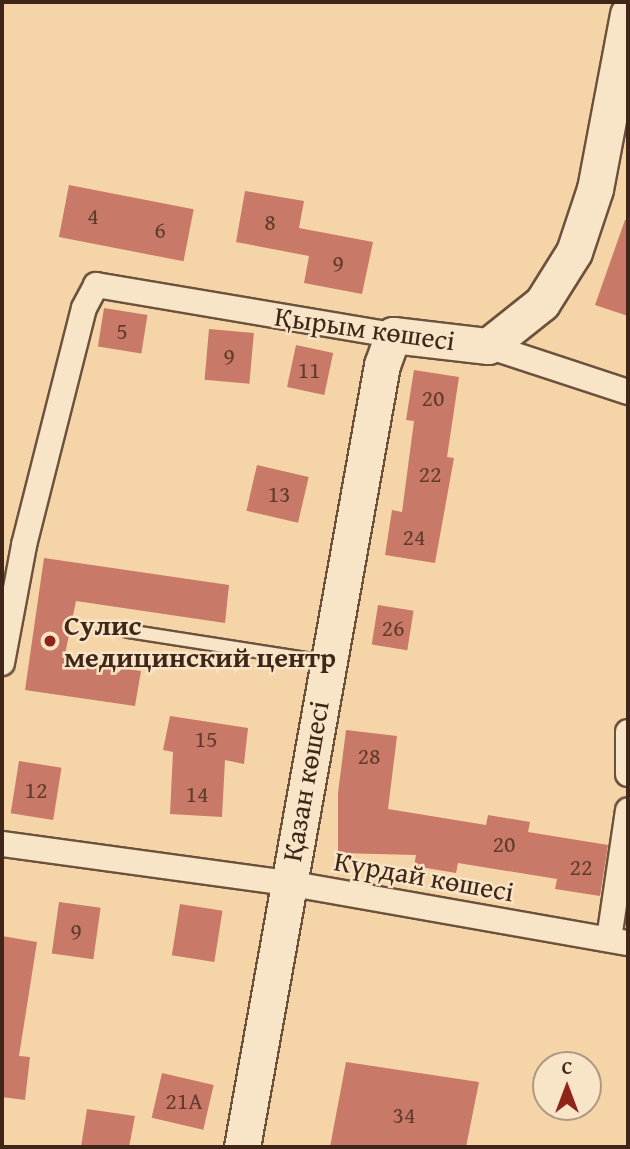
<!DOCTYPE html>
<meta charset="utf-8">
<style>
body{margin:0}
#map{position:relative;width:630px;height:1149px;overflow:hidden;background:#f5d5a8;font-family:"Gentium Book Plus",serif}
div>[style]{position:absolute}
.building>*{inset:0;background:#c87967;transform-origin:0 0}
.roads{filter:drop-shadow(2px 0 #6c523d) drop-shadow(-2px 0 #6c523d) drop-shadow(0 2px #6c523d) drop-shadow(0 -2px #6c523d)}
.lane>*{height:12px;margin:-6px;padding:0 6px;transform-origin:6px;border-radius:6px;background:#f8e4c6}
.street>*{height:24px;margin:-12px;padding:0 12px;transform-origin:12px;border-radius:12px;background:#f8e4c6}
.secondary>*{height:35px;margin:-17.5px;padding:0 17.5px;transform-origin:17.5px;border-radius:17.5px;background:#f8e4c6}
.dots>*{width:19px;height:19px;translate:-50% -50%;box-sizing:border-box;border:4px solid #f8e4c6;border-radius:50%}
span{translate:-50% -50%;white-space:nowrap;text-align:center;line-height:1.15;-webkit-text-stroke:5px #f8e4c6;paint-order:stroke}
.number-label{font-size:24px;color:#613b2c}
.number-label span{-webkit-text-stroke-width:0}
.street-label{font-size:28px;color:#3f2619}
.poi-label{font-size:28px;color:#3f2619;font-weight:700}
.left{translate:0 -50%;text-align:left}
.frame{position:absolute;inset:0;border:4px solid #3f2619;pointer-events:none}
.north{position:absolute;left:532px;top:1051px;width:70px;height:70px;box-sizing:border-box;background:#f8e4c6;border:2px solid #ae9881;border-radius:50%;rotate:0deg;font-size:19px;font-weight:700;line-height:28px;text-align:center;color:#3f2619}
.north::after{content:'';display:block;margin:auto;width:24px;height:32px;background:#8f2418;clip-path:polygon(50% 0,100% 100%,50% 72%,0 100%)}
</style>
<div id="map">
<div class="building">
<div style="left:69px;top:185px;width:127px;height:53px;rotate:11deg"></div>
<div style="clip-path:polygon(245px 191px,304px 201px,299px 228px,373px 242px,362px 294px,304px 283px,309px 256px,236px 242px)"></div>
<div style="clip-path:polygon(625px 220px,628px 220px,628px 316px,595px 305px)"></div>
<div style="left:104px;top:308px;width:44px;height:39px;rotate:9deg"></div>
<div style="left:209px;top:329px;width:45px;height:51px;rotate:5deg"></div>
<div style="left:296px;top:345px;width:38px;height:43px;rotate:12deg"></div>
<div style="clip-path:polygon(414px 370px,459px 377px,447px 457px,454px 458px,435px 563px,385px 555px,392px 510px,402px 512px,414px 421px,406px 420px)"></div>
<div style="left:257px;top:465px;width:53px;height:47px;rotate:13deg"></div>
<div style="clip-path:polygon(44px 558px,229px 585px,225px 623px,76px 601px,64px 659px,141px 671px,135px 706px,25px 690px)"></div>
<div style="left:378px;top:605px;width:36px;height:40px;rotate:9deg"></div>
<div style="clip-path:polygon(170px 716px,248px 728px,244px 764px,225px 760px,222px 817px,170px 814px,173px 752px,163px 750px)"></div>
<div style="clip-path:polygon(346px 730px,397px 736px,388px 809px,486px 825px,488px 815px,530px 822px,528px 832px,608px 845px,600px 896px,555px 889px,557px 879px,458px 863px,456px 873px,414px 866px,416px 855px,338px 853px,338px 793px)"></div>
<div style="left:19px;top:761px;width:43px;height:53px;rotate:9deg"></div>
<div style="left:59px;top:902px;width:42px;height:52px;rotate:8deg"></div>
<div style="left:180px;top:904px;width:43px;height:52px;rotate:9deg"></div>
<div style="clip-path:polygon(2px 936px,37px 942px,19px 1056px,30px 1057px,25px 1100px,2px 1097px)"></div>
<div style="clip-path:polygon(346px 1062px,479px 1082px,466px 1147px,330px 1147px)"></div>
<div style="left:162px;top:1073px;width:53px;height:46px;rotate:13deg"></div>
<div style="clip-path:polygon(87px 1109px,135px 1116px,129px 1147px,81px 1147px)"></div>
</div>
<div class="roads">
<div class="lane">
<div style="left:128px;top:631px;width:200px;rotate:8.9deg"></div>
</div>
<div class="street">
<div style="left:488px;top:346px;width:147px;rotate:18.2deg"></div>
<div style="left:2px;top:663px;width:120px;rotate:-79.4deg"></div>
<div style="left:24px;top:545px;width:244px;rotate:-75.8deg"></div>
<div style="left:84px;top:308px;width:26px;rotate:-62deg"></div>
<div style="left:96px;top:285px;width:301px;rotate:9.6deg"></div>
<div style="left:628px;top:732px;width:42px;rotate:90deg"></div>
<div style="left:2px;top:844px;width:288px;rotate:7.8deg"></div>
<div style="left:287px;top:883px;width:346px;rotate:10deg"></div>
<div style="left:609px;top:939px;width:130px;rotate:-81.6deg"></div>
</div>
<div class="secondary">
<div style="left:242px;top:1147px;width:794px;rotate:-79.85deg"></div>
<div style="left:382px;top:365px;width:32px;rotate:-70deg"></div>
<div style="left:393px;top:335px;width:96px;rotate:6.6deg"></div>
<div style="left:488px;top:346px;width:69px;rotate:-38.5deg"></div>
<div style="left:542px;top:303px;width:60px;rotate:-57.9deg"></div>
<div style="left:574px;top:252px;width:66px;rotate:-71.6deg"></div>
<div style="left:595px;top:189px;width:178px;rotate:-79.3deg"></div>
</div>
</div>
<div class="dots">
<div style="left:50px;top:641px;background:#8f2418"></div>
</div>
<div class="number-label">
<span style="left:93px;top:216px">4</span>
<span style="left:270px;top:222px">8</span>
<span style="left:160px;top:230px">6</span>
<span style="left:338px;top:263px">9</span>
<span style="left:122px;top:331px">5</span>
<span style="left:229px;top:356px">9</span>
<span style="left:309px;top:370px">11</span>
<span style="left:433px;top:398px">20</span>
<span style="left:430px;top:474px">22</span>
<span style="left:279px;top:494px">13</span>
<span style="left:414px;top:537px">24</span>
<span style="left:393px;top:628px">26</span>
<span style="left:206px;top:739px">15</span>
<span style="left:369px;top:756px">28</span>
<span style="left:36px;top:790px">12</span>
<span style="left:197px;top:794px">14</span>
<span style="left:504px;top:844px">20</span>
<span style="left:581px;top:867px">22</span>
<span style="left:76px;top:931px">9</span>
<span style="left:184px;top:1101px">21А</span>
<span style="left:404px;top:1115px">34</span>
</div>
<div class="street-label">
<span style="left:365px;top:328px;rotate:8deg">Қырым көшесі</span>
<span style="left:305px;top:781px;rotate:-80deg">Қазан көшесі</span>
<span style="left:424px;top:876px;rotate:10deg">Күрдай көшесі</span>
</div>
<div class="poi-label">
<span class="left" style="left:64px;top:641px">Сулис<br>медицинский центр</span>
</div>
<div class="frame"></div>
<div class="north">С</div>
</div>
